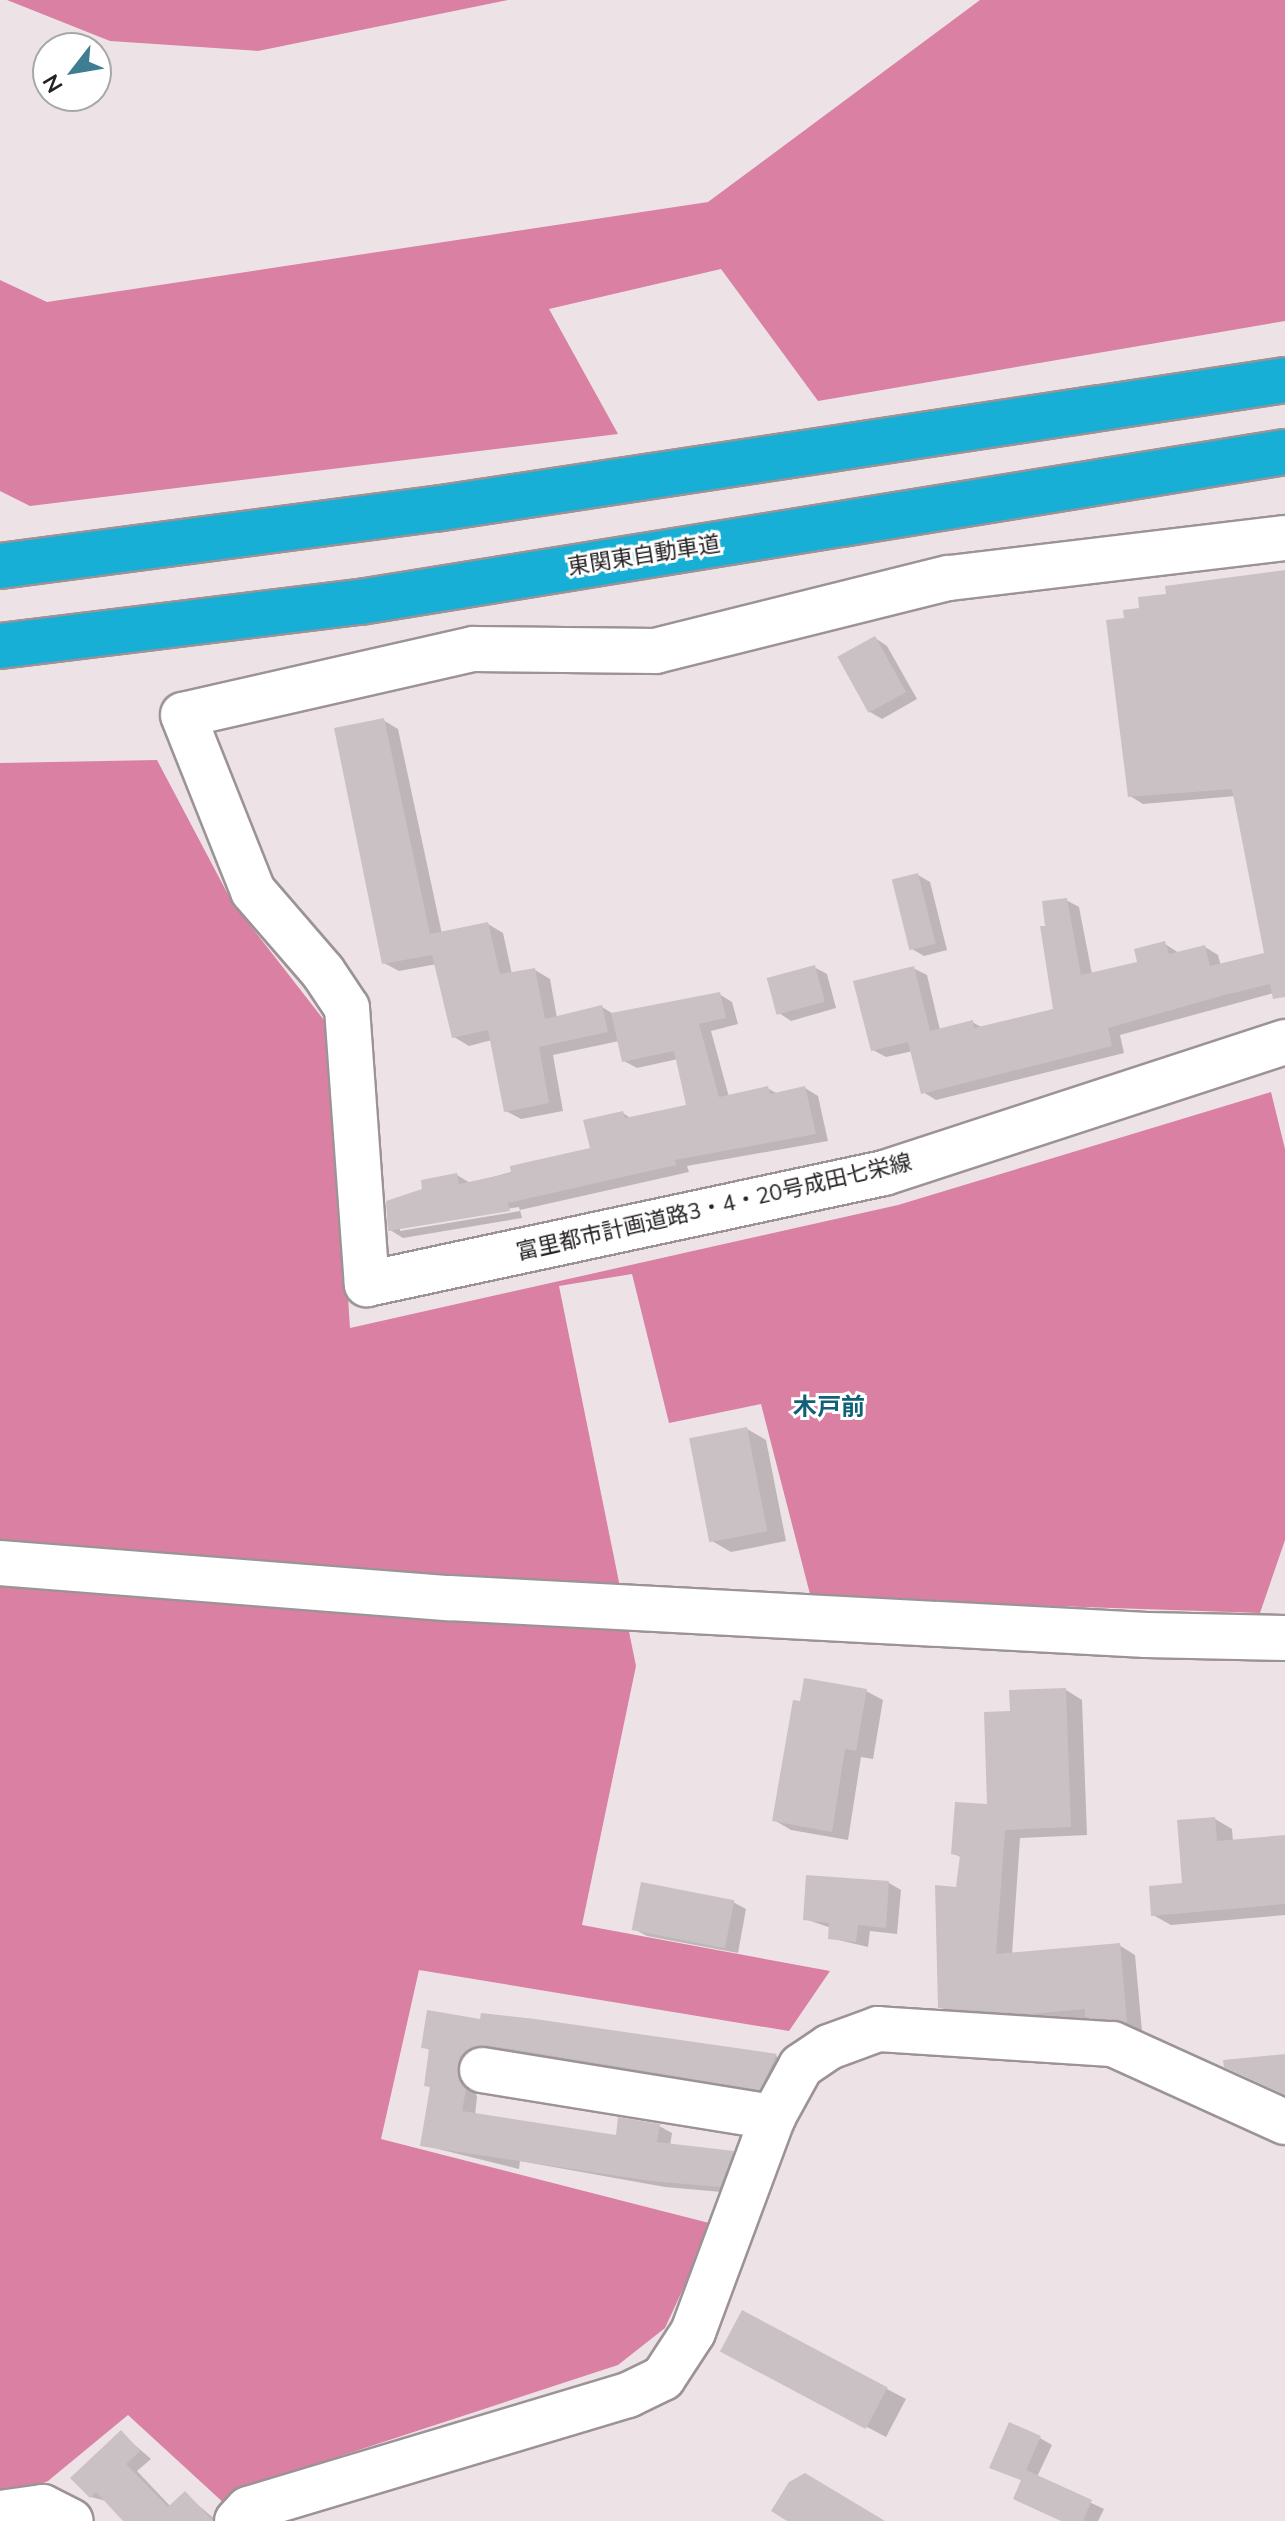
<!DOCTYPE html>
<meta charset="utf-8">
<style>
body{margin:0}
#map{position:relative;width:1285px;height:2521px;overflow:hidden;background:#ede3e6;font-family:"Nunito Sans","Noto Sans JP",sans-serif}
div>[style]{position:absolute}
.forest>*{inset:0;background:#d980a3}
.shadow>*{inset:0;background:#0003}
.building>*{inset:0;background:#cac1c4;transform-origin:0 0}
.roads{filter:drop-shadow(2px 0 #9c9396) drop-shadow(-2px 0 #9c9396) drop-shadow(0 2px #9c9396) drop-shadow(0 -2px #9c9396)}
.minor>*{height:44px;margin:-22px;padding:0 22px;transform-origin:22px;border-radius:22px;background:#fff}
.highway>*{height:44px;margin:-22px;padding:0 22px;transform-origin:22px;border-radius:22px;background:#17afd6}
span{translate:-50% -50%;white-space:nowrap;text-align:center;line-height:1.15;-webkit-text-stroke:6px #fff;paint-order:stroke}
.street-label{font-size:22px;color:#262223}
.neighbourhood-label{font-size:24px;color:#106178;font-weight:700}
.north{position:absolute;left:32px;top:32px;width:80px;height:80px;box-sizing:border-box;background:#fff;border:2px solid #a8a7a7;border-radius:50%;rotate:239deg;font-size:22px;font-weight:700;line-height:32px;text-align:center;color:#262223}
.north::after{content:'';display:block;margin:auto;width:28px;height:36px;background:#3e7d92;clip-path:polygon(50% 0,100% 100%,50% 72%,0 100%)}
</style>
<div id="map">
<div class="forest">
<div style="clip-path:polygon(7px 0,508px 0,258px 51px,110px 41px)"></div>
<div style="clip-path:polygon(980px 0,1285px 0,1285px 321px,818px 401px,721px 269px,549px 309px,618px 434px,30px 506px,0 491px,0 280px,47px 302px,708px 202px)"></div>
<div style="clip-path:polygon(157px 760px,232px 902px,345px 1047px,344px 1234px,350px 1328px,898px 1205px,1271px 1092px,1285px 1149px,1285px 1540px,1260px 1613px,811px 1598px,761px 1404px,669px 1423px,632px 1274px,559px 1286px,636px 1666px,582px 1925px,830px 1971px,789px 2031px,419px 1970px,381px 2139px,713px 2224px,665px 2328px,618px 2365px,261px 2482px,226px 2505px,128px 2415px,48px 2481px,0 2504px,0 763px)"></div>
</div>
<div class="shadow">
<div style="clip-path:polygon(1285px 572px,1285px 990px,1120px 1035px,1124px 1053px,936px 1100px,923px 1092px,913px 1051px,886px 1057px,873px 1050px,913px 968px,927px 975px,940px 1030px,972px 1022px,983px 1028px,1055px 1011px,1048px 927px,1066px 900px,1079px 907px,1092px 974px,1139px 963px,1165px 944px,1179px 953px,1205px 947px,1218px 955px,1221px 966px,1266px 955px,1236px 796px,1143px 804px,1130px 796px,1126px 620px)"></div>
<div style="clip-path:polygon(875px 638px,887px 646px,917px 699px,882px 719px,870px 712px)"></div>
<div style="clip-path:polygon(evenodd,383px 720px,398px 729px,442px 934px,488px 924px,503px 933px,512px 974px,535px 970px,550px 979px,557px 1018px,602px 1007px,615px 1015px,719px 994px,732px 1002px,738px 1024px,711px 1031px,729px 1097px,767px 1088px,778px 1094px,805px 1088px,818px 1096px,828px 1141px,687px 1166px,689px 1172px,520px 1210px,522px 1218px,403px 1238px,390px 1230px,424px 1190px,457px 1175px,470px 1183px,592px 1150px,623px 1113px,632px 1119px,688px 1106px,678px 1059px,637px 1068px,624px 1061px,619px 1041px,553px 1055px,563px 1111px,521px 1119px,506px 1111px,492px 1040px,469px 1046px,454px 1037px,437px 964px,399px 971px,384px 963px,383px 720px,519px 1207px,520px 1211px,400px 1231px,400px 1227px,519px 1207px)"></div>
<div style="clip-path:polygon(918px 875px,930px 882px,947px 950px,924px 956px,912px 949px)"></div>
<div style="clip-path:polygon(814px 967px,827px 974px,836px 1008px,791px 1021px,779px 1013px)"></div>
<div style="clip-path:polygon(747px 1429px,766px 1440px,786px 1541px,731px 1552px,712px 1541px)"></div>
<div style="clip-path:polygon(1066px 1690px,1082px 1700px,1087px 1835px,1020px 1838px,1012px 1954px,1119px 1945px,1135px 1955px,1142px 2031px,1104px 2025px,1091px 2018px,1047px 2022px,956px 2016px,940px 2007px,962px 1858px,953px 1853px,989px 1807px,1012px 1713px)"></div>
<div style="clip-path:polygon(866px 1691px,883px 1700px,873px 1759px,861px 1757px,848px 1840px,791px 1830px,774px 1820px)"></div>
<div style="clip-path:polygon(1215px 1819px,1232px 1829px,1233px 1842px,1285px 1837px,1285px 1915px,1171px 1925px,1153px 1915px,1184px 1885px)"></div>
<div style="clip-path:polygon(808px 1877px,889px 1883px,901px 1890px,897px 1934px,870px 1931px,868px 1947px,830px 1938px,831px 1928px,805px 1919px)"></div>
<div style="clip-path:polygon(733px 1902px,746px 1909px,738px 1953px,647px 1936px,634px 1929px)"></div>
<div style="clip-path:polygon(429px 2013px,776px 2056px,788px 2063px,772px 2095px,469px 2073px,477px 2097px,475px 2115px,618px 2138px,659px 2126px,672px 2133px,670px 2146px,733px 2153px,745px 2160px,733px 2193px,665px 2187px,520px 2161px,519px 2169px,422px 2145px,431px 2088px,426px 2085px,431px 2051px,424px 2047px)"></div>
<div style="clip-path:polygon(742px 2361px,887px 2389px,906px 2399px,886px 2437px)"></div>
<div style="clip-path:polygon(121px 2433px,151px 2459px,137px 2471px,171px 2507px,185px 2494px,217px 2521px,125px 2521px,106px 2501px,91px 2497px)"></div>
<div style="clip-path:polygon(1040px 2438px,1052px 2445px,1037px 2477px,1104px 2509px,1098px 2521px,1062px 2521px,1023px 2481px,992px 2467px)"></div>
</div>
<div class="building">
<div style="clip-path:polygon(1285px 570px,1285px 997px,1273px 999px,1270px 984px,1221px 996px,1108px 1028px,1112px 1046px,921px 1094px,908px 1042px,871px 1051px,853px 981px,914px 966px,930px 1031px,973px 1020px,974px 1028px,1053px 1009px,1040px 926px,1045px 926px,1042px 901px,1067px 898px,1081px 975px,1137px 962px,1134px 949px,1165px 941px,1169px 954px,1205px 945px,1210px 966px,1264px 953px,1232px 789px,1128px 797px,1106px 620px,1124px 618px,1123px 610px,1139px 608px,1138px 597px,1166px 594px,1165px 586px)"></div>
<div style="left:875px;top:636px;width:64px;height:43px;rotate:61deg"></div>
<div style="clip-path:polygon(384px 718px,430px 934px,488px 922px,500px 974px,535px 968px,545px 1019px,602px 1005px,608px 1032px,539px 1047px,549px 1103px,504px 1112px,488px 1030px,452px 1038px,432px 955px,382px 964px,334px 728px)"></div>
<div style="left:918px;top:873px;width:73px;height:27px;rotate:76deg"></div>
<div style="left:815px;top:965px;width:38px;height:50px;rotate:75deg"></div>
<div style="clip-path:polygon(720px 992px,726px 1018px,699px 1024px,719px 1097px,768px 1086px,770px 1094px,805px 1086px,816px 1134px,675px 1160px,676px 1165px,508px 1203px,510px 1211px,388px 1231px,386px 1201px,422px 1189px,421px 1180px,457px 1173px,459px 1184px,511px 1173px,510px 1166px,590px 1148px,583px 1120px,623px 1111px,625px 1118px,686px 1105px,674px 1051px,622px 1062px,611px 1013px)"></div>
<div style="left:747px;top:1427px;width:106px;height:59px;rotate:79deg"></div>
<div style="clip-path:polygon(804px 1678px,867px 1689px,856px 1751px,845px 1749px,832px 1832px,772px 1821px,793px 1700px,800px 1701px)"></div>
<div style="clip-path:polygon(1066px 1688px,1071px 1827px,1005px 1830px,996px 1954px,1120px 1943px,1127px 2023px,1085px 2017px,1085px 2009px,1030px 2014px,938px 2008px,935px 1885px,956px 1887px,960px 1856px,951px 1854px,955px 1802px,987px 1804px,984px 1712px,1010px 1711px,1009px 1690px)"></div>
<div style="clip-path:polygon(1215px 1817px,1217px 1841px,1285px 1835px,1285px 1904px,1151px 1916px,1149px 1886px,1182px 1883px,1177px 1820px)"></div>
<div style="clip-path:polygon(806px 1875px,889px 1881px,886px 1928px,858px 1925px,856px 1942px,828px 1939px,829px 1923px,803px 1920px)"></div>
<div style="left:641px;top:1882px;width:95px;height:49px;rotate:11deg"></div>
<div style="clip-path:polygon(427px 2010px,480px 2019px,481px 2013px,535px 2019px,777px 2054px,760px 2090px,486px 2045px,462px 2055px,457px 2067px,466px 2089px,462px 2111px,616px 2135px,618px 2117px,660px 2124px,657px 2142px,734px 2151px,720px 2187px,651px 2181px,420px 2146px,430px 2087px,424px 2086px,429px 2049px,421px 2048px)"></div>
<div style="clip-path:polygon(1285px 2054px,1285px 2095px,1224px 2067px,1223px 2060px)"></div>
<div style="left:742px;top:2310px;width:165px;height:47px;rotate:28deg"></div>
<div style="clip-path:polygon(1009px 2422px,1041px 2436px,1026px 2470px,1092px 2500px,1083px 2521px,1061px 2521px,1013px 2499px,1021px 2480px,989px 2468px)"></div>
<div style="clip-path:polygon(121px 2430px,140px 2451px,126px 2464px,168px 2507px,185px 2491px,213px 2521px,123px 2521px,96px 2492px,90px 2498px,70px 2478px)"></div>
<div style="clip-path:polygon(805px 2473px,885px 2521px,787px 2521px,771px 2511px,789px 2482px)"></div>
</div>
<div class="roads">
<div class="minor">
<div style="left:1285px;top:538px;width:339px;rotate:173.2deg"></div>
<div style="left:948px;top:578px;width:301px;rotate:166deg"></div>
<div style="left:656px;top:651px;width:183px;rotate:-179.4deg"></div>
<div style="left:473px;top:649px;width:297px;rotate:167.2deg"></div>
<div style="left:183px;top:715px;width:189px;rotate:68.3deg"></div>
<div style="left:253px;top:891px;width:107px;rotate:49.2deg"></div>
<div style="left:323px;top:972px;width:43px;rotate:56.3deg"></div>
<div style="left:347px;top:1008px;width:277px;rotate:85.9deg"></div>
<div style="left:367px;top:1284px;width:529px;rotate:-12.12deg"></div>
<div style="left:884px;top:1173px;width:422px;rotate:-18.1deg"></div>
<div style="left:0;top:1563px;width:450px;rotate:4.5deg"></div>
<div style="left:449px;top:1598px;width:698px;rotate:3.04deg"></div>
<div style="left:1146px;top:1635px;width:139px;rotate:1.2deg"></div>
<div style="left:482px;top:2070px;width:295px;rotate:9.2deg"></div>
<div style="left:0;top:2513px;width:43px;rotate:-7.9deg"></div>
<div style="left:43px;top:2507px;width:31px;rotate:27deg"></div>
<div style="left:237px;top:2521px;width:16px;rotate:-47deg"></div>
<div style="left:248px;top:2509px;width:397px;rotate:-16.7deg"></div>
<div style="left:628px;top:2395px;width:39px;rotate:-26deg"></div>
<div style="left:663px;top:2378px;width:55px;rotate:-56.9deg"></div>
<div style="left:693px;top:2332px;width:229px;rotate:-69.6deg"></div>
<div style="left:773px;top:2117px;width:58px;rotate:-61.2deg"></div>
<div style="left:801px;top:2066px;width:34px;rotate:-34deg"></div>
<div style="left:829px;top:2047px;width:52px;rotate:-20.2deg"></div>
<div style="left:878px;top:2029px;width:235px;rotate:3.7deg"></div>
<div style="left:1113px;top:2044px;width:189px;rotate:24.4deg"></div>
</div>
<div class="highway">
<div style="left:0;top:566px;width:439px;rotate:-7.5deg"></div>
<div style="left:435px;top:509px;width:860px;rotate:-8.63deg"></div>
<div style="left:0;top:646px;width:363px;rotate:-7deg"></div>
<div style="left:360px;top:602px;width:937px;rotate:-9.21deg"></div>
</div>
</div>
<div class="street-label">
<span style="left:644px;top:556px;rotate:-9deg">東関東自動車道</span>
<span style="left:714px;top:1208px;rotate:-13deg">富里都市計画道路3・4・20号成田七栄線</span>
</div>
<div class="neighbourhood-label">
<span style="left:829px;top:1408px">木戸前</span>
</div>
<div class="north">N</div>
</div>
